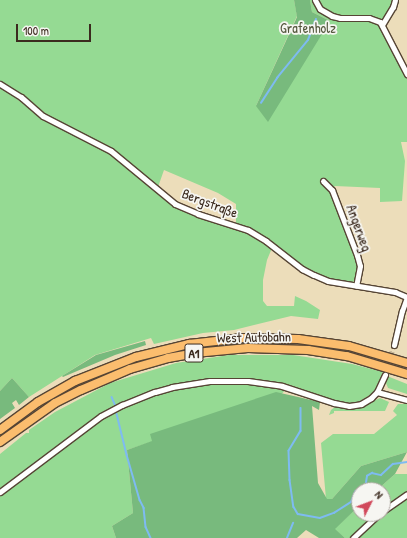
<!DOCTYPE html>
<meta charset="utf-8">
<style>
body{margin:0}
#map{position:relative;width:407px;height:538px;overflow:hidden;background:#ecddba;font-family:"Patrick Hand",sans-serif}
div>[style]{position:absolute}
.green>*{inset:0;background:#95da93}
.forest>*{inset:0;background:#78ba7d}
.stream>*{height:1.5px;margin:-0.75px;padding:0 0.75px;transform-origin:0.75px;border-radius:0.75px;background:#7ebbf1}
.minor-tunnel>*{height:5px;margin-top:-2.5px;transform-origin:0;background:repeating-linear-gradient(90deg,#c9b99b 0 5px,transparent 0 7.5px)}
.roads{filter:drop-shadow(1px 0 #564535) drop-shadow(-1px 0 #564535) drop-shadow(0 1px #564535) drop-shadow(0 -1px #564535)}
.minor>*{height:5px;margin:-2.5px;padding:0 2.5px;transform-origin:2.5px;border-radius:2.5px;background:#fff}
.highway>*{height:8px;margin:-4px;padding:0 4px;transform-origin:4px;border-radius:4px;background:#fbbd6e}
span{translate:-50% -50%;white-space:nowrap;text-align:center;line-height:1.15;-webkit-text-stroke:3.5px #f6f6f2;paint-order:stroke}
.shield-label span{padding:1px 3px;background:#f6f6f2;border:1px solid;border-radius:3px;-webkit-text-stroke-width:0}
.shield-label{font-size:13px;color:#3b2a1e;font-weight:700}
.park-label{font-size:14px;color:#52563b}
.street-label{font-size:14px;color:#3b2a1e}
.north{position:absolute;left:351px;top:482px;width:40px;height:40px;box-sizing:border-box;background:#f6f6f2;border:1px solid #aba49d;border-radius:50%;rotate:48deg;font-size:11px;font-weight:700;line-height:16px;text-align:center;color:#3b2a1e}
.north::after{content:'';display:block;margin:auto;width:14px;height:18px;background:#d1495b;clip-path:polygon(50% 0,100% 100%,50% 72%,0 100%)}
.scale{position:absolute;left:16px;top:24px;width:75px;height:18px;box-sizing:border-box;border:2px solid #3b2a1e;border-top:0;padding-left:5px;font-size:12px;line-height:14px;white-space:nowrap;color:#3b2a1e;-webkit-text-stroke:3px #f6f6f2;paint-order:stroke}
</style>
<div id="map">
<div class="green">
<div style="clip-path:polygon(0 0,294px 0,297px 16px,256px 106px,330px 21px,312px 12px,310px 0,393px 0,383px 31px,407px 79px,407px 142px,401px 142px,405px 161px,402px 201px,380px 202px,380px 188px,335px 186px,330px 192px,351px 242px,358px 267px,355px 280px,352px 283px,327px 278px,307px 269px,262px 235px,236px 224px,236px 204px,218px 193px,164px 170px,158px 187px,119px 154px,62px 126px,0 81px)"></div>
<div style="clip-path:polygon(0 86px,47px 122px,117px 157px,173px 205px,189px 213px,252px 234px,272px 248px,267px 260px,263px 280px,263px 301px,267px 306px,294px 306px,295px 296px,306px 301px,320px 310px,318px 319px,291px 316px,234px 330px,203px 333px,154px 344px,151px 338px,95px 355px,29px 397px,12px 378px,0 391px)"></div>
<div style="clip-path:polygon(229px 355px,293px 355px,352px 364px,383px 372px,375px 390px,370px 395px,357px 403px,344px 403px,333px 400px,290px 385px,276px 400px,127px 450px,133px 513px,112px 526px,116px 538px,0 538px,0 454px,26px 433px,29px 433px,29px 430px,55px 412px,110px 383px,176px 363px)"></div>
<div style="clip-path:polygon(387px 376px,407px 384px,407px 394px,388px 388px,386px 383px)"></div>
<div style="clip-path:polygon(380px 398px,389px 402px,385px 411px,334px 411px,334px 413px,329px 415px,331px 410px,335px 407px,357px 408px)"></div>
<div style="clip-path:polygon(398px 404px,407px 404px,407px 452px,361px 466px,332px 499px,326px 499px,321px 443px,333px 434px,374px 434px,397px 415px,393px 411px)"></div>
<div style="clip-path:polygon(395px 474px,407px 474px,407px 538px,345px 538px,334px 529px,359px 506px,359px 514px,383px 514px,383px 490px,377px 490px)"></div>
</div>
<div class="forest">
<div style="clip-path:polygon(294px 0,310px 0,312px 12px,330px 21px,268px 122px,256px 106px,297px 17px)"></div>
<div style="clip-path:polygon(145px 341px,146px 345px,115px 355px,63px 377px,62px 376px,96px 355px)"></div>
<div style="clip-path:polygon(12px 378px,29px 397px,19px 405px,16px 400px,12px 403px,15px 408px,0 419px,0 391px)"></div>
<div style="clip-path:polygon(276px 392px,320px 402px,319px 410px,312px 406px,318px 483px,327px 499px,332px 499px,361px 466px,407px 452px,395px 474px,377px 490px,359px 490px,359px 506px,335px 529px,345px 538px,319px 538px,306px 530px,297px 538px,116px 538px,112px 526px,133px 513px,127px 450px,152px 441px,150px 434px)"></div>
</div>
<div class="stream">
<div style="left:261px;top:103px;width:30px;rotate:-57deg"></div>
<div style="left:277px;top:78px;width:49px;rotate:-50.8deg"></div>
<div style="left:308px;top:40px;width:22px;rotate:-69deg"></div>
<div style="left:112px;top:397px;width:8px;rotate:67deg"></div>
<div style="left:301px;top:408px;width:23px;rotate:90deg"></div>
<div style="left:301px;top:431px;width:23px;rotate:121deg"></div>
<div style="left:289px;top:451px;width:29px;rotate:88deg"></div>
<div style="left:290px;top:480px;width:27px;rotate:82deg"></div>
<div style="left:294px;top:507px;width:8px;rotate:60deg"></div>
<div style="left:298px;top:514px;width:22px;rotate:10deg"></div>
<div style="left:320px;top:518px;width:15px;rotate:-20deg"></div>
<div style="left:334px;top:513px;width:20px;rotate:-33deg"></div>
<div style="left:351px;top:502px;width:11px;rotate:-68deg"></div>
<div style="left:355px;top:492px;width:4px;rotate:-14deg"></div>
<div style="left:117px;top:414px;width:42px;rotate:76.3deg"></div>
<div style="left:127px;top:455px;width:47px;rotate:73.9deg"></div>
<div style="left:140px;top:500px;width:9px;rotate:63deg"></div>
<div style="left:144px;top:508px;width:19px;rotate:84deg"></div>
<div style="left:146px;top:527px;width:12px;rotate:66deg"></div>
<div style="left:361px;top:490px;width:4px;rotate:-14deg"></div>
<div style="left:365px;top:489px;width:13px;rotate:-81deg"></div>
<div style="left:367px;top:476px;width:6px;rotate:-31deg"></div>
<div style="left:372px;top:473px;width:9px;rotate:13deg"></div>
<div style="left:381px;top:475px;width:16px;rotate:-43deg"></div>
<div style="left:393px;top:464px;width:14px;rotate:-8deg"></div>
<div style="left:287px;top:538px;width:16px;rotate:-68deg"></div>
</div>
<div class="minor-tunnel">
<div style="left:386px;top:370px;width:26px;rotate:-72deg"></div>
</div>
<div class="roads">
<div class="minor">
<div style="left:315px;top:0;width:10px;rotate:61deg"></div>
<div style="left:320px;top:9px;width:14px;rotate:30deg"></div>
<div style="left:332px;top:16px;width:8px;rotate:14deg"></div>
<div style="left:340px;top:18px;width:29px"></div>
<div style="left:369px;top:18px;width:12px;rotate:20deg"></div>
<div style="left:380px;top:22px;width:59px;rotate:62.6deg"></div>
<div style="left:382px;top:25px;width:21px;rotate:-59deg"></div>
<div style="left:393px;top:7px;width:7px;rotate:-74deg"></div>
<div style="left:0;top:84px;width:25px;rotate:32deg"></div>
<div style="left:21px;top:97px;width:29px;rotate:41deg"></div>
<div style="left:43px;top:116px;width:76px;rotate:27.2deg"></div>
<div style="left:111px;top:151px;width:83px;rotate:39.6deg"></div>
<div style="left:175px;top:204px;width:25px;rotate:23deg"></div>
<div style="left:198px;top:214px;width:52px;rotate:17.7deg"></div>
<div style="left:248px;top:230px;width:21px;rotate:31deg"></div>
<div style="left:266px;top:241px;width:46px;rotate:37.9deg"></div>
<div style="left:302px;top:269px;width:13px;rotate:27deg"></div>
<div style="left:314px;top:275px;width:15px;rotate:23deg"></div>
<div style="left:328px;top:281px;width:68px;rotate:9.3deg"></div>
<div style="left:395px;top:292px;width:13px;rotate:23deg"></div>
<div style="left:323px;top:181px;width:13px;rotate:45deg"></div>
<div style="left:332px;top:190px;width:70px;rotate:69deg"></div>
<div style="left:357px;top:255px;width:11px;rotate:75deg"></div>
<div style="left:360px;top:266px;width:20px;rotate:101deg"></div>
<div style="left:394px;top:345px;width:35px;rotate:-77deg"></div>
<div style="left:402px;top:311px;width:15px;rotate:-70deg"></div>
<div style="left:377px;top:392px;width:31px;rotate:15deg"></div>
<div style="left:0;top:492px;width:126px;rotate:-37deg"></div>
<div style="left:101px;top:416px;width:24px;rotate:-28deg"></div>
<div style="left:122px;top:405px;width:35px;rotate:-22deg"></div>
<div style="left:155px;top:392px;width:18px;rotate:-16deg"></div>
<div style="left:172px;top:387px;width:38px;rotate:-9deg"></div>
<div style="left:210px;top:381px;width:38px"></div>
<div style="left:248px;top:381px;width:34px;rotate:8deg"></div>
<div style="left:282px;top:386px;width:55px;rotate:18.1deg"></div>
<div style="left:334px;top:403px;width:15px;rotate:11deg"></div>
<div style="left:349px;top:406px;width:12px;rotate:-9deg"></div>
<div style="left:361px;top:404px;width:12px;rotate:-31deg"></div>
<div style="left:371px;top:398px;width:8px;rotate:-45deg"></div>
<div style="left:377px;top:392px;width:19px;rotate:-65deg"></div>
<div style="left:383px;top:511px;width:29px;rotate:-35deg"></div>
<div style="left:353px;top:538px;width:35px;rotate:-43deg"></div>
</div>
<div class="highway">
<div style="left:0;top:430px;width:47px;rotate:-36.4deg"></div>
<div style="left:38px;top:402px;width:43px;rotate:-29.6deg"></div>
<div style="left:75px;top:381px;width:66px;rotate:-21.5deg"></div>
<div style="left:136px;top:357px;width:55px;rotate:-13.8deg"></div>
<div style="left:189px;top:344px;width:54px;rotate:-6.3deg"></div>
<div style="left:243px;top:338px;width:55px;rotate:1deg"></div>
<div style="left:298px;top:339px;width:51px;rotate:7.8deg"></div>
<div style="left:349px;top:346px;width:60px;rotate:16.3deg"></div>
<div style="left:0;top:442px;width:67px;rotate:-35.3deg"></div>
<div style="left:55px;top:403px;width:29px;rotate:-27deg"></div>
<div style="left:81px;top:390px;width:53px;rotate:-23.2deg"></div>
<div style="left:130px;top:369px;width:40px;rotate:-16deg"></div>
<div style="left:168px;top:358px;width:27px;rotate:-10deg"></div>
<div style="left:195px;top:353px;width:53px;rotate:-5.4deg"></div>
<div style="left:248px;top:348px;width:60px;rotate:1.9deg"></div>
<div style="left:308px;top:350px;width:39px;rotate:9deg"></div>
<div style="left:347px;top:356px;width:63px;rotate:16.7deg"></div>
</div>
</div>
<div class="shield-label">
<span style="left:194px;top:353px">A1</span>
</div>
<div class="park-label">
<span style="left:308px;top:28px">Grafenholz</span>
</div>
<div class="street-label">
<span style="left:210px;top:203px;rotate:21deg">Bergstraße</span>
<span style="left:359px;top:228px;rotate:70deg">Angerweg</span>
<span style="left:254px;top:337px;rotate:-1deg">West Autobahn</span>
</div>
<div class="north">N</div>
<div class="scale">100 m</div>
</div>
